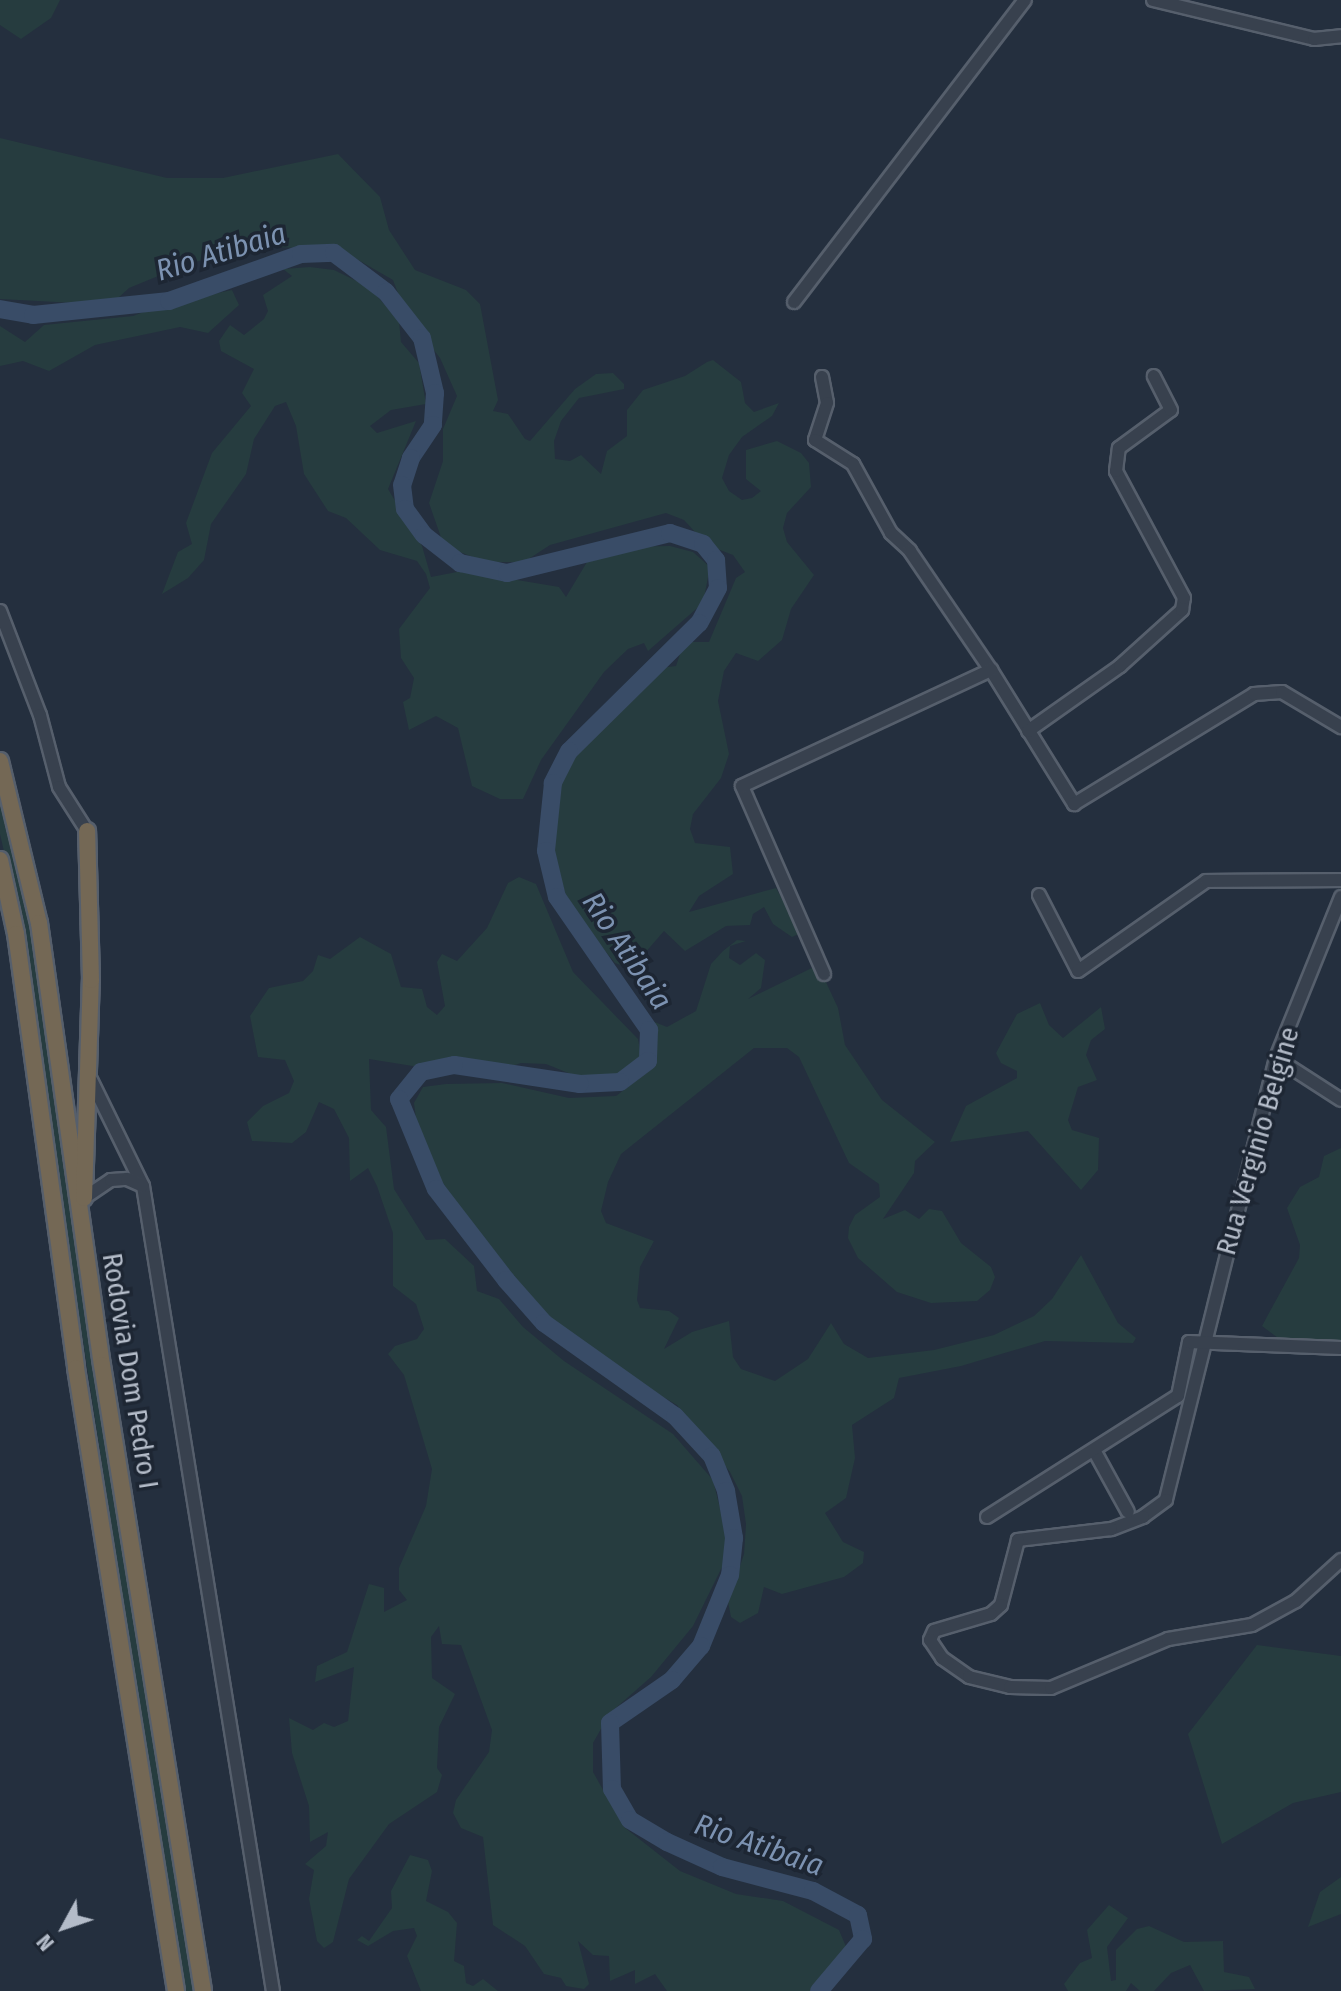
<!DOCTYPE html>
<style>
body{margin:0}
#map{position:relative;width:1341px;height:1991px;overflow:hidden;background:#242f3e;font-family:"Fira Sans Condensed",sans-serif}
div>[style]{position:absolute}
.green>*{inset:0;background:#263c3f}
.river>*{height:18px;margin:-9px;padding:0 9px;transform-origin:9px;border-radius:9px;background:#394c67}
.roads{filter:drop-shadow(2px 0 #565f6c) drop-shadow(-2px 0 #565f6c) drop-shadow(0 2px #565f6c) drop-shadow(0 -2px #565f6c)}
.minor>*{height:12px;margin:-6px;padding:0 6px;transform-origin:6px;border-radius:6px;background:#38414e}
.highway>*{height:16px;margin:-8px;padding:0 8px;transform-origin:8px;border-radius:8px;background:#746855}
span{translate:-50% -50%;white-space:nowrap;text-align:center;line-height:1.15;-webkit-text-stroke:7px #1d2633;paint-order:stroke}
.street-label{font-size:28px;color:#b4bcc9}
.water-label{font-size:30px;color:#7c92b1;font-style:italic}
.north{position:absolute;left:24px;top:1887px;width:80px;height:80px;-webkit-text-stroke:6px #1d2633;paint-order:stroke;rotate:230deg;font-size:22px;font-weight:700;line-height:32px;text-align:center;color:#b4bcc9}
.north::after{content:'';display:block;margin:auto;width:28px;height:36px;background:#b4bcc9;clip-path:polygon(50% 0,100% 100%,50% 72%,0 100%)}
</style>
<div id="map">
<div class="green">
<div style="clip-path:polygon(0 0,60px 0,51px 18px,21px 39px,0 25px)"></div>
<div style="clip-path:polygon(0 138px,167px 178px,223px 178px,338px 154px,380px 197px,389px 230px,415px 270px,466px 290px,480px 304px,498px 400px,493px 411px,508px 414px,525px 439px,530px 441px,575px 389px,596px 374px,613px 373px,624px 384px,624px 389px,579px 398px,561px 421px,554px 441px,555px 459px,570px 461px,581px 455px,601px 474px,607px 451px,627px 436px,627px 410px,643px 390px,685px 376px,707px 362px,713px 360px,741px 382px,745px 403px,754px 412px,779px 403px,772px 416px,742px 437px,729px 455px,722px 478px,729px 491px,742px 500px,752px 498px,761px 491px,746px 479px,746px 450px,777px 441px,801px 453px,809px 463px,811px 487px,787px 513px,783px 528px,787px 542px,814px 575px,791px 609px,782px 640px,758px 661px,736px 653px,724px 671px,718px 701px,729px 754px,721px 778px,693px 814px,690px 829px,695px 843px,730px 847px,733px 874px,699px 896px,689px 912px,776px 888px,801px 933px,792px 937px,773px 924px,764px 907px,753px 914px,750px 925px,726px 926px,685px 951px,664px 931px,631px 969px,615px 963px,570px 908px,543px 825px,550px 789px,586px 730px,643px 670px,676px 666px,684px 642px,709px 642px,736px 578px,745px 572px,733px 555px,707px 545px,684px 520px,666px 513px,550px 545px,524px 562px,486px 562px,444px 546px,429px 503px,443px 461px,443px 429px,457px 396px,440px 358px,406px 314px,393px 280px,341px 250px,252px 246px,185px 265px,129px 288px,117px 299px,94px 304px,0 299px)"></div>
<div style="clip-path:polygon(310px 267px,334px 270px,369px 287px,399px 321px,401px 342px,419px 363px,426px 404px,391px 410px,370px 426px,377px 433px,416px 421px,388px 489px,422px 546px,431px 577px,462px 571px,559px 587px,566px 597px,587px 562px,615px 547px,670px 546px,693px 552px,710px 567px,703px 603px,648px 651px,644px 643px,628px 649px,604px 672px,541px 760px,523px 799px,500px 799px,472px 786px,458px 728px,436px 716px,409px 730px,403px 702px,410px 698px,414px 678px,401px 658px,399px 629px,430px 588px,426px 574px,417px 561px,380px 550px,346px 518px,328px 511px,304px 474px,296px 426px,286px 402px,275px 406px,254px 439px,246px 474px,211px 524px,204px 560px,188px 578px,162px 594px,178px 552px,192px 544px,186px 523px,212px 453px,251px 406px,242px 393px,254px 369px,221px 351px,219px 341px,230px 325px,244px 335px,264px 319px,268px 311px,263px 295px,292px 276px,283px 269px)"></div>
<div style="clip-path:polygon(202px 290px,208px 295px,232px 290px,239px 305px,208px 333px,180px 327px,95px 345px,49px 371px,23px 361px,0 366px,0 326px,25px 342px,44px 325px,133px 316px)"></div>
<div style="clip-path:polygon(0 782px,41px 962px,46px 1035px,195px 1991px,183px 1991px,16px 905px,0 834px)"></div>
<div style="clip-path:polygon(519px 877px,536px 884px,573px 972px,638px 1039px,641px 1056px,627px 1074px,593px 1083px,546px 1064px,521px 1063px,501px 1070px,450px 1059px,419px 1067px,369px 1059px,371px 1110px,386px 1127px,394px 1189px,426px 1240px,445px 1239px,474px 1266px,477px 1291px,499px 1299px,523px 1327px,564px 1361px,673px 1434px,713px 1480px,727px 1537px,724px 1563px,693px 1626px,651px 1677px,610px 1713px,593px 1743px,593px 1772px,624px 1827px,680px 1871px,736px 1894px,783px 1901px,839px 1930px,847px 1949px,843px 1959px,811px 1991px,667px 1991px,655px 1974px,635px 1984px,635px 1970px,610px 1981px,609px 1956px,593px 1955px,578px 1941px,589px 1984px,584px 1989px,566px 1986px,561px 1978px,544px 1974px,525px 1946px,493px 1925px,483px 1837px,461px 1828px,453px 1813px,456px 1800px,489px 1752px,492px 1730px,461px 1645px,442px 1644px,439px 1626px,431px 1637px,432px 1678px,455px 1694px,439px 1727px,437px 1768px,442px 1775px,437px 1792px,389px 1824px,349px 1879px,333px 1942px,324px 1948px,317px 1941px,309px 1899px,314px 1870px,305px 1864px,326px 1846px,328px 1832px,310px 1842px,309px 1806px,292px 1753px,289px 1718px,313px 1730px,324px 1723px,334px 1727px,348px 1721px,354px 1667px,315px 1682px,317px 1666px,347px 1652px,369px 1584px,384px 1588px,384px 1612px,407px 1600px,399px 1590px,399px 1568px,426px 1506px,432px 1469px,404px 1375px,388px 1354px,395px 1346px,417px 1339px,424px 1329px,416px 1304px,393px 1286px,393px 1233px,377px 1186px,368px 1168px,350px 1181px,349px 1138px,334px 1109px,319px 1102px,306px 1132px,292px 1143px,252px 1141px,247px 1122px,263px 1106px,289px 1093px,294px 1081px,285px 1060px,258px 1057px,250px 1016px,269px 988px,303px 981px,313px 971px,318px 955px,330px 959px,360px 937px,391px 954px,401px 987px,422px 989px,427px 1007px,437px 1015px,445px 1006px,437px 962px,442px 954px,457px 961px,487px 928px,508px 883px)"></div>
<div style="clip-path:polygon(737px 940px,746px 941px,730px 946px,729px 958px,740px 965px,756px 953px,765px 960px,761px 988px,748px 999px,818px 965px,838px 1008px,845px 1045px,882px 1100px,935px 1142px,915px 1161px,914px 1173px,883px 1219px,905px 1210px,919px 1219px,929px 1209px,942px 1211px,961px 1243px,991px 1267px,995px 1277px,990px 1290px,977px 1301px,931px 1303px,897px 1292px,858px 1258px,848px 1238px,849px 1227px,855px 1215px,880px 1197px,879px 1184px,849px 1163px,799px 1057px,787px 1048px,754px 1048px,621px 1154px,608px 1182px,601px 1211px,606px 1223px,654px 1241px,640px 1267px,637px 1300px,640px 1308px,669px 1311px,679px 1318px,664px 1349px,692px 1332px,729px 1321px,733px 1357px,741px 1369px,775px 1381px,808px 1359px,831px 1323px,844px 1344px,868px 1358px,934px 1350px,994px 1335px,1034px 1316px,1052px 1299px,1081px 1255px,1118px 1323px,1136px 1338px,1133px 1343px,1045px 1341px,961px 1366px,899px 1378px,894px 1398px,852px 1425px,855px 1458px,846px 1498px,825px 1513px,843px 1542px,864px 1552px,863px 1563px,844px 1577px,782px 1594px,764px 1587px,758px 1613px,740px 1623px,731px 1617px,728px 1602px,744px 1554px,746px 1524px,742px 1496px,730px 1472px,677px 1405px,582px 1350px,510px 1286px,424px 1179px,414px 1103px,423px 1087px,446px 1084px,502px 1083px,569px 1098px,616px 1096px,649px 1071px,654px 1044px,647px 1019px,667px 1027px,696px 1011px,711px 964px,723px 951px)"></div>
<div style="clip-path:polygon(1040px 1003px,1049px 1025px,1063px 1038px,1101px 1007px,1105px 1029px,1091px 1040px,1086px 1055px,1097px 1080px,1078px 1087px,1068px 1120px,1072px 1130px,1099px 1138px,1098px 1170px,1081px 1190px,1028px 1131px,950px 1142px,966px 1106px,1017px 1078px,1017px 1071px,1001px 1063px,996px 1053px,1017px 1014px)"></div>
<div style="clip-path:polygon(1341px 1148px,1341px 1348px,1282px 1341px,1262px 1326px,1299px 1258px,1300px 1245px,1287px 1208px,1300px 1187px,1319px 1177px,1324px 1156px)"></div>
<div style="clip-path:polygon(1257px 1645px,1341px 1656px,1341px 1792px,1293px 1803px,1222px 1844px,1188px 1734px)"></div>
<div style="clip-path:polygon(410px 1855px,428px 1860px,432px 1871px,426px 1901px,448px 1912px,457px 1923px,454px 1961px,464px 1966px,466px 1983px,473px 1986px,483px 1979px,498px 1991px,421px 1991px,407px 1956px,417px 1936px,414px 1928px,393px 1931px,368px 1946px,357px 1940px,362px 1936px,369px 1941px,392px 1908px,391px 1891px)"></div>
<div style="clip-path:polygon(1341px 1877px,1341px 1914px,1308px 1927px,1320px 1892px)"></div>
<div style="clip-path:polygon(1109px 1905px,1128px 1918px,1107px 1947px,1111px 1981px,1116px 1980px,1116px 1950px,1137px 1929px,1149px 1926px,1184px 1942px,1223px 1941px,1224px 1972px,1249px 1977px,1255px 1989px,1204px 1991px,1190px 1965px,1171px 1973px,1154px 1991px,1140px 1991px,1131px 1983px,1126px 1991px,1068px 1991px,1064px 1984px,1080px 1963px,1092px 1958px,1087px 1930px)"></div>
</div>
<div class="river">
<div style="left:0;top:309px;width:34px;rotate:10deg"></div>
<div style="left:33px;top:315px;width:137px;rotate:-5.9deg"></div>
<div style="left:169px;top:301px;width:140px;rotate:-19.6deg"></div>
<div style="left:301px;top:254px;width:33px;rotate:-2deg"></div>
<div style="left:334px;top:253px;width:65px;rotate:36.9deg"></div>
<div style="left:386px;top:292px;width:58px;rotate:52deg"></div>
<div style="left:422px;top:338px;width:57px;rotate:76.7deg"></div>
<div style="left:435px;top:393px;width:32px;rotate:94deg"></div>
<div style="left:433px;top:425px;width:40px;rotate:124deg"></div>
<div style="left:411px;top:458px;width:28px;rotate:108deg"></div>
<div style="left:402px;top:485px;width:24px;rotate:83deg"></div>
<div style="left:405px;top:509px;width:32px;rotate:54deg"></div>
<div style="left:424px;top:535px;width:46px;rotate:37.9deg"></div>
<div style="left:460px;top:563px;width:48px;rotate:12deg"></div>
<div style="left:507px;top:573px;width:168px;rotate:-13.8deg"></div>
<div style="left:670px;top:533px;width:35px;rotate:18deg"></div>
<div style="left:703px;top:544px;width:21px;rotate:51deg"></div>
<div style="left:716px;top:560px;width:28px;rotate:86deg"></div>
<div style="left:718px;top:588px;width:40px;rotate:118deg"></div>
<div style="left:699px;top:623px;width:182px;rotate:135.4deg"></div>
<div style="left:569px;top:751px;width:36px;rotate:117deg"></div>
<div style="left:553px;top:783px;width:68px;rotate:95.9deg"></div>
<div style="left:546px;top:851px;width:47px;rotate:76.6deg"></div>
<div style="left:557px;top:897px;width:162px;rotate:55.3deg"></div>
<div style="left:649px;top:1030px;width:31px;rotate:92deg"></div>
<div style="left:648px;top:1061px;width:35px;rotate:143deg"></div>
<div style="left:620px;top:1082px;width:40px;rotate:177.1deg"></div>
<div style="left:580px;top:1084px;width:127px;rotate:-171.4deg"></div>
<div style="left:454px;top:1065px;width:34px;rotate:168deg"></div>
<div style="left:421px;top:1072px;width:35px;rotate:129deg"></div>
<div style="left:399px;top:1099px;width:97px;rotate:67.7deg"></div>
<div style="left:436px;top:1189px;width:115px;rotate:52.4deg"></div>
<div style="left:506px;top:1280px;width:57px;rotate:48.5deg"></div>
<div style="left:544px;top:1323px;width:161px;rotate:35.4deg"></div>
<div style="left:675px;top:1416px;width:54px;rotate:47.2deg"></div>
<div style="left:712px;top:1456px;width:38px;rotate:68deg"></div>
<div style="left:726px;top:1491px;width:48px;rotate:80.3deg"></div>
<div style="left:734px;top:1538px;width:37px;rotate:96deg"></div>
<div style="left:730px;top:1575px;width:77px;rotate:112.2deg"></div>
<div style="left:701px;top:1646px;width:45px;rotate:130.5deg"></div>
<div style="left:672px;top:1680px;width:75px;rotate:145.3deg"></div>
<div style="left:610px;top:1723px;width:66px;rotate:88.3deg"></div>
<div style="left:612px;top:1789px;width:36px;rotate:60deg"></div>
<div style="left:630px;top:1820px;width:43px;rotate:30.7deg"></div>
<div style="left:667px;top:1842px;width:60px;rotate:24.4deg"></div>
<div style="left:722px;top:1867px;width:94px;rotate:14.8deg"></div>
<div style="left:813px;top:1891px;width:51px;rotate:28.1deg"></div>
<div style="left:858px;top:1915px;width:25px;rotate:78deg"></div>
<div style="left:863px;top:1939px;width:68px;rotate:130.2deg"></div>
</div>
<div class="roads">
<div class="minor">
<div style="left:1153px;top:0;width:166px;rotate:13.6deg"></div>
<div style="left:1314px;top:39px;width:27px;rotate:-6deg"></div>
<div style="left:794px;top:302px;width:380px;rotate:-52.6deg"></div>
<div style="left:822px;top:377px;width:26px;rotate:79deg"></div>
<div style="left:827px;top:403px;width:39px;rotate:108deg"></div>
<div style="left:815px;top:440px;width:45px;rotate:32.3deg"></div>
<div style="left:853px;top:464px;width:79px;rotate:61.2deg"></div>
<div style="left:891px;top:533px;width:26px;rotate:43deg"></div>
<div style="left:910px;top:551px;width:144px;rotate:55.8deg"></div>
<div style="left:991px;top:670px;width:158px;rotate:58.2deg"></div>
<div style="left:1074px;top:804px;width:211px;rotate:-31.4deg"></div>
<div style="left:1254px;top:694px;width:28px;rotate:-4deg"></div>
<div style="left:1282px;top:692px;width:69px;rotate:30.7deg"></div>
<div style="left:0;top:611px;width:111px;rotate:69deg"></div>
<div style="left:40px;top:715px;width:74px;rotate:75.2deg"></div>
<div style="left:59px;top:787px;width:52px;rotate:57.5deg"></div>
<div style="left:1028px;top:731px;width:113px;rotate:-35.2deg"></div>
<div style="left:1120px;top:666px;width:84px;rotate:-42.1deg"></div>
<div style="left:1182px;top:610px;width:12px;rotate:-81deg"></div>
<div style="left:1184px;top:598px;width:144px;rotate:-118.2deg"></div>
<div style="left:1116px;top:471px;width:23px;rotate:-83deg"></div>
<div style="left:1119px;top:448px;width:64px;rotate:-36.2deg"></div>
<div style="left:1171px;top:410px;width:38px;rotate:-117deg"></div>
<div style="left:1039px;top:895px;width:85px;rotate:62.8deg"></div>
<div style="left:1078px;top:971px;width:156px;rotate:-35.1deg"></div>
<div style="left:1206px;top:881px;width:135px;rotate:-0.4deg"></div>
<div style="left:1341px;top:897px;width:174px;rotate:112deg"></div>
<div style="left:1276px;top:1058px;width:455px;rotate:104deg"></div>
<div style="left:1166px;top:1500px;width:29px;rotate:144deg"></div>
<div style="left:1143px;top:1517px;width:34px;rotate:159deg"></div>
<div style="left:1111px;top:1529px;width:94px;rotate:173.3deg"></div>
<div style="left:1018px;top:1540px;width:67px;rotate:104.7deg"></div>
<div style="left:1001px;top:1605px;width:13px;rotate:138deg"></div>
<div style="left:991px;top:1614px;width:59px;rotate:163.4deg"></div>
<div style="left:934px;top:1631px;width:10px;rotate:114deg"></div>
<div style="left:930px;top:1640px;width:22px;rotate:56deg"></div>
<div style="left:942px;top:1658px;width:33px;rotate:35deg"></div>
<div style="left:969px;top:1677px;width:42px;rotate:13.7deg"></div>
<div style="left:1010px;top:1687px;width:41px;rotate:1.4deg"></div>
<div style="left:1051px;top:1688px;width:127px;rotate:-22.7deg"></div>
<div style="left:1168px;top:1639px;width:85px;rotate:-9.5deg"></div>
<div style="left:1252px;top:1625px;width:50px;rotate:-28.6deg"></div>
<div style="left:1296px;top:1601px;width:61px;rotate:-42.3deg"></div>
<div style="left:824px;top:974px;width:205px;rotate:-113.6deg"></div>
<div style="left:742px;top:786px;width:275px;rotate:-25deg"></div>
<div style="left:1276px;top:1058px;width:77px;rotate:32.9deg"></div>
<div style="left:91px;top:1080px;width:118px;rotate:63.9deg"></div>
<div style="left:143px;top:1186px;width:815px;rotate:80.83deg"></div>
<div style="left:84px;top:1198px;width:32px;rotate:-34deg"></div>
<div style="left:111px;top:1180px;width:16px;rotate:-4deg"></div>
<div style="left:127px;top:1179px;width:17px;rotate:24deg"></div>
<div style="left:1095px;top:1452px;width:68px;rotate:61.2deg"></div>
<div style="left:987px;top:1517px;width:226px;rotate:-32.4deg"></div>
<div style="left:1178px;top:1396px;width:55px;rotate:-78.5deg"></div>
<div style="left:1189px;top:1342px;width:152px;rotate:2.3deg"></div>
</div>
<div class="highway">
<div style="left:0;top:761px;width:167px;rotate:76.5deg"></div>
<div style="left:39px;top:923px;width:446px;rotate:81.9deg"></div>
<div style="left:102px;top:1365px;width:634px;rotate:80.83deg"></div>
<div style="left:0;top:860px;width:76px;rotate:77.8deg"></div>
<div style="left:16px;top:934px;width:438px;rotate:82.1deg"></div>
<div style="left:76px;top:1368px;width:631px;rotate:80.88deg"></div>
<div style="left:84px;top:1198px;width:218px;rotate:-88.2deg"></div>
<div style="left:91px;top:980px;width:149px;rotate:-91.5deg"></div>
</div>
</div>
<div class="street-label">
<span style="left:1258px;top:1141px;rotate:-74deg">Rua Verginio Belgine</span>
<span style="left:130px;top:1371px;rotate:81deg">Rodovia Dom Pedro I</span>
</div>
<div class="water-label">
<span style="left:221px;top:252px;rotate:-17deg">Rio Atibaia</span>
<span style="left:627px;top:951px;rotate:56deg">Rio Atibaia</span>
<span style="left:759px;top:1845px;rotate:19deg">Rio Atibaia</span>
</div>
<div class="north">N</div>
</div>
